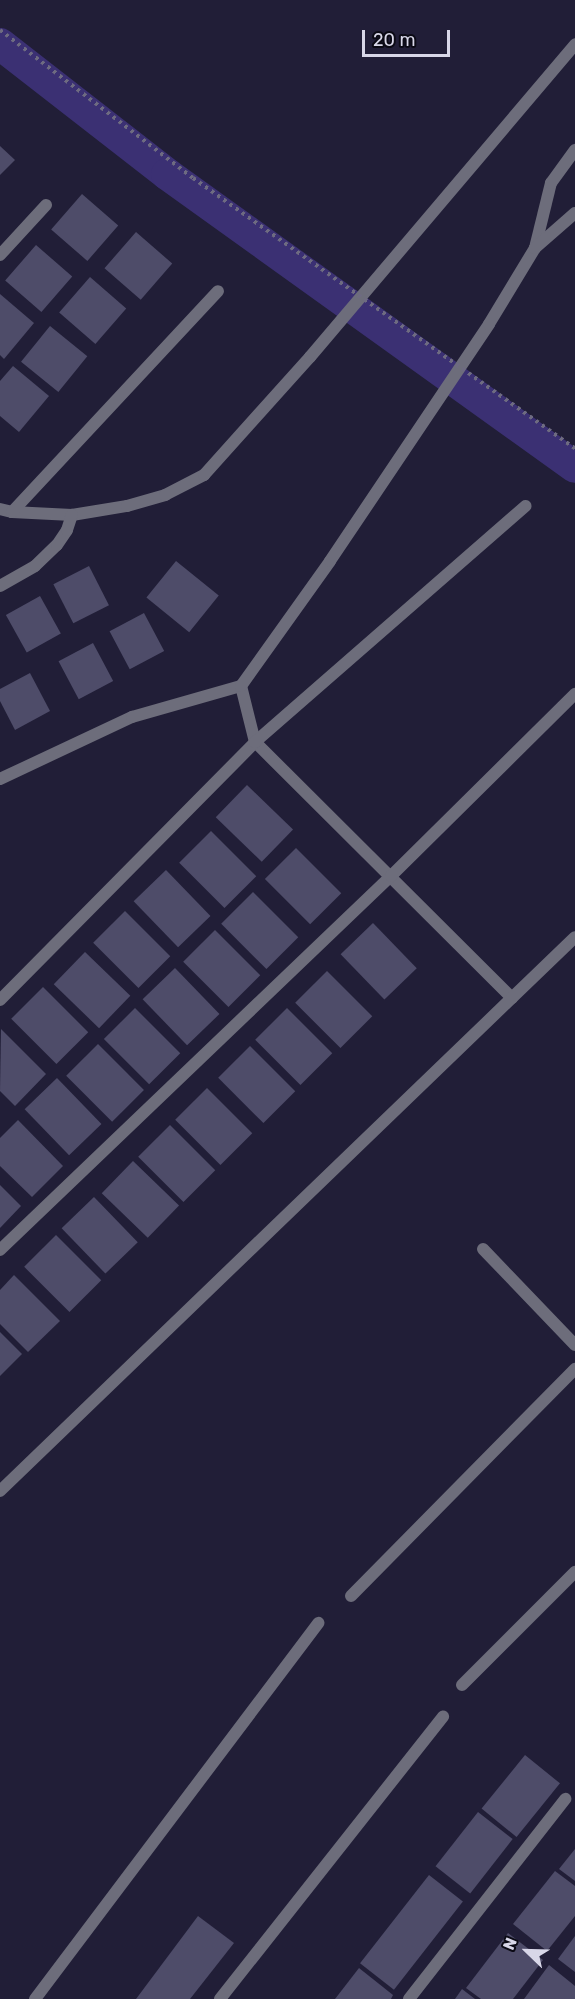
<!DOCTYPE html>
<style>
body{margin:0}
#map{position:relative;width:575px;height:1999px;overflow:hidden;background:#211e37;font-family:Rubik,sans-serif}
div>[style]{position:absolute}
.canal>*{height:32px;margin:-16px;padding:0 16px;transform-origin:16px;border-radius:16px;background:#3b3073}
.building>*{inset:0;background:#4e4c69;transform-origin:0 0}
.minor>*{height:12px;margin:-6px;padding:0 6px;transform-origin:6px;border-radius:6px;background:#6d6d7b}
.path-bridge>*{height:4px;margin-top:-2px;transform-origin:0;background:repeating-linear-gradient(90deg,#6e6b81 0 3px,transparent 0 7.5px)}
span{translate:-50% -50%;white-space:nowrap;text-align:center;line-height:1.15;-webkit-text-stroke:4.5px #0b0a15;paint-order:stroke}
.north{position:absolute;left:497px;top:1921px;width:60px;height:60px;-webkit-text-stroke:4px #0b0a15;paint-order:stroke;rotate:293deg;font-size:16px;font-weight:700;line-height:24px;text-align:center;color:#d8d7e8}
.north::after{content:'';display:block;margin:auto;width:21px;height:27px;background:#d8d7e8;clip-path:polygon(50% 0,100% 100%,50% 72%,0 100%)}
.scale{position:absolute;left:362px;top:30px;width:88px;height:27px;box-sizing:border-box;border:3px solid #d8d7e8;border-top:0;padding-left:8px;font-size:18px;line-height:21px;white-space:nowrap;color:#d8d7e8;-webkit-text-stroke:4px #0b0a15;paint-order:stroke}
</style>
<div id="map">
<div class="canal">
<div style="left:0;top:44px;width:212px;rotate:37.9deg"></div>
<div style="left:167px;top:174px;width:502px;rotate:35.68deg"></div>
</div>
<div class="building">
<div style="clip-path:polygon(0 146px,15px 160px,0 175px)"></div>
<div style="left:82px;top:194px;width:48px;height:47px;rotate:41deg"></div>
<div style="left:136px;top:232px;width:48px;height:48px;rotate:41deg"></div>
<div style="left:36px;top:245px;width:48px;height:47px;rotate:41deg"></div>
<div style="left:90px;top:277px;width:48px;height:47px;rotate:41deg"></div>
<div style="clip-path:polygon(0 294px,34px 323px,4px 359px,0 355px)"></div>
<div style="left:50px;top:326px;width:48px;height:46px;rotate:39deg"></div>
<div style="clip-path:polygon(13px 366px,49px 396px,19px 432px,0 416px,0 381px)"></div>
<div style="left:176px;top:561px;width:55px;height:47px;rotate:39deg"></div>
<div style="left:89px;top:566px;width:44px;height:40px;rotate:63deg"></div>
<div style="left:40px;top:596px;width:43px;height:39px;rotate:61deg"></div>
<div style="left:144px;top:613px;width:43px;height:39px;rotate:62deg"></div>
<div style="left:93px;top:643px;width:43px;height:39px;rotate:62deg"></div>
<div style="clip-path:polygon(30px 673px,50px 711px,15px 730px,0 701px,0 689px)"></div>
<div style="left:247px;top:785px;width:64px;height:45px;rotate:44deg"></div>
<div style="left:211px;top:831px;width:64px;height:45px;rotate:45deg"></div>
<div style="left:296px;top:848px;width:64px;height:44px;rotate:45deg"></div>
<div style="left:166px;top:870px;width:64px;height:45px;rotate:46deg"></div>
<div style="left:253px;top:892px;width:64px;height:45px;rotate:45deg"></div>
<div style="left:125px;top:911px;width:64px;height:45px;rotate:45deg"></div>
<div style="left:373px;top:923px;width:63px;height:45px;rotate:46deg"></div>
<div style="left:215px;top:930px;width:64px;height:45px;rotate:45deg"></div>
<div style="left:85px;top:952px;width:63px;height:45px;rotate:44deg"></div>
<div style="left:175px;top:968px;width:64px;height:45px;rotate:46deg"></div>
<div style="left:327px;top:971px;width:64px;height:45px;rotate:45deg"></div>
<div style="left:43px;top:987px;width:64px;height:45px;rotate:45deg"></div>
<div style="left:135px;top:1008px;width:64px;height:44px;rotate:45deg"></div>
<div style="left:287px;top:1008px;width:64px;height:45px;rotate:45deg"></div>
<div style="clip-path:polygon(1px 1029px,46px 1074px,15px 1106px,0 1091px)"></div>
<div style="left:98px;top:1044px;width:65px;height:45px;rotate:45deg"></div>
<div style="left:250px;top:1046px;width:64px;height:45px;rotate:45deg"></div>
<div style="left:57px;top:1078px;width:64px;height:45px;rotate:46deg"></div>
<div style="left:207px;top:1088px;width:64px;height:45px;rotate:45deg"></div>
<div style="clip-path:polygon(18px 1120px,63px 1166px,32px 1197px,0 1166px,0 1138px)"></div>
<div style="left:170px;top:1125px;width:64px;height:45px;rotate:45deg"></div>
<div style="left:133px;top:1161px;width:64px;height:45px;rotate:44deg"></div>
<div style="clip-path:polygon(0 1185px,21px 1206px,0 1228px)"></div>
<div style="left:94px;top:1197px;width:63px;height:45px;rotate:46deg"></div>
<div style="left:56px;top:1235px;width:64px;height:45px;rotate:45deg"></div>
<div style="clip-path:polygon(14px 1275px,60px 1321px,28px 1352px,0 1324px,0 1290px)"></div>
<div style="clip-path:polygon(0 1332px,22px 1354px,0 1376px)"></div>
<div style="left:525px;top:1755px;width:45px;height:69px;rotate:39deg"></div>
<div style="left:478px;top:1812px;width:44px;height:69px;rotate:38deg"></div>
<div style="clip-path:polygon(575px 1849px,575px 1881px,559px 1869px)"></div>
<div style="clip-path:polygon(555px 1871px,575px 1886px,575px 1916px,547px 1951px,513px 1924px)"></div>
<div style="left:429px;top:1875px;width:43px;height:112px;rotate:38deg"></div>
<div style="clip-path:polygon(198px 1916px,234px 1943px,190px 1999px,136px 1999px)"></div>
<div style="clip-path:polygon(508px 1933px,543px 1960px,513px 1999px,481px 1999px,466px 1988px)"></div>
<div style="clip-path:polygon(575px 1936px,575px 1972px,558px 1959px)"></div>
<div style="clip-path:polygon(549px 1965px,575px 1986px,575px 1999px,524px 1999px)"></div>
<div style="clip-path:polygon(359px 1968px,393px 1995px,391px 1999px,335px 1999px)"></div>
<div style="clip-path:polygon(462px 1989px,475px 1999px,455px 1999px)"></div>
</div>
<div class="minor">
<div style="left:535px;top:248px;width:67px;rotate:-76.2deg"></div>
<div style="left:551px;top:183px;width:41px;rotate:-54deg"></div>
<div style="left:0;top:255px;width:68px;rotate:-47.4deg"></div>
<div style="left:0;top:509px;width:12px;rotate:14deg"></div>
<div style="left:12px;top:512px;width:60px;rotate:2.9deg"></div>
<div style="left:72px;top:515px;width:56px;rotate:-9.3deg"></div>
<div style="left:127px;top:506px;width:40px;rotate:-16deg"></div>
<div style="left:165px;top:495px;width:44px;rotate:-27.1deg"></div>
<div style="left:204px;top:475px;width:159px;rotate:-48.1deg"></div>
<div style="left:310px;top:357px;width:410px;rotate:-49.7deg"></div>
<div style="left:12px;top:512px;width:302px;rotate:-47deg"></div>
<div style="left:0;top:586px;width:40px;rotate:-29.7deg"></div>
<div style="left:35px;top:566px;width:30px;rotate:-44deg"></div>
<div style="left:57px;top:545px;width:18px;rotate:-56deg"></div>
<div style="left:67px;top:530px;width:16px;rotate:-72deg"></div>
<div style="left:0;top:779px;width:146px;rotate:-25.2deg"></div>
<div style="left:132px;top:717px;width:113px;rotate:-15.9deg"></div>
<div style="left:512px;top:998px;width:363px;rotate:-135.1deg"></div>
<div style="left:255px;top:742px;width:58px;rotate:-104deg"></div>
<div style="left:241px;top:686px;width:153px;rotate:-54.5deg"></div>
<div style="left:330px;top:561px;width:285px;rotate:-56.1deg"></div>
<div style="left:489px;top:324px;width:89px;rotate:-58.8deg"></div>
<div style="left:535px;top:248px;width:53px;rotate:-41.2deg"></div>
<div style="left:0;top:1000px;width:363px;rotate:-45.3deg"></div>
<div style="left:255px;top:742px;width:359px;rotate:-41.1deg"></div>
<div style="left:483px;top:1249px;width:133px;rotate:46.2deg"></div>
<div style="left:0;top:1250px;width:541px;rotate:-43.73deg"></div>
<div style="left:391px;top:876px;width:259px;rotate:-44.7deg"></div>
<div style="left:0;top:1491px;width:798px;rotate:-43.93deg"></div>
<div style="left:351px;top:1596px;width:319px;rotate:-45.4deg"></div>
<div style="left:462px;top:1685px;width:160px;rotate:-45deg"></div>
<div style="left:35px;top:1999px;width:471px;rotate:-53deg"></div>
<div style="left:220px;top:1999px;width:360px;rotate:-51.7deg"></div>
<div style="left:409px;top:1999px;width:254px;rotate:-52deg"></div>
</div>
<div class="path-bridge">
<div style="left:0;top:30px;width:243px;rotate:37.5deg"></div>
<div style="left:193px;top:178px;width:468px;rotate:35.3deg"></div>
</div>
<div class="north">N</div>
<div class="scale">20 m</div>
</div>
